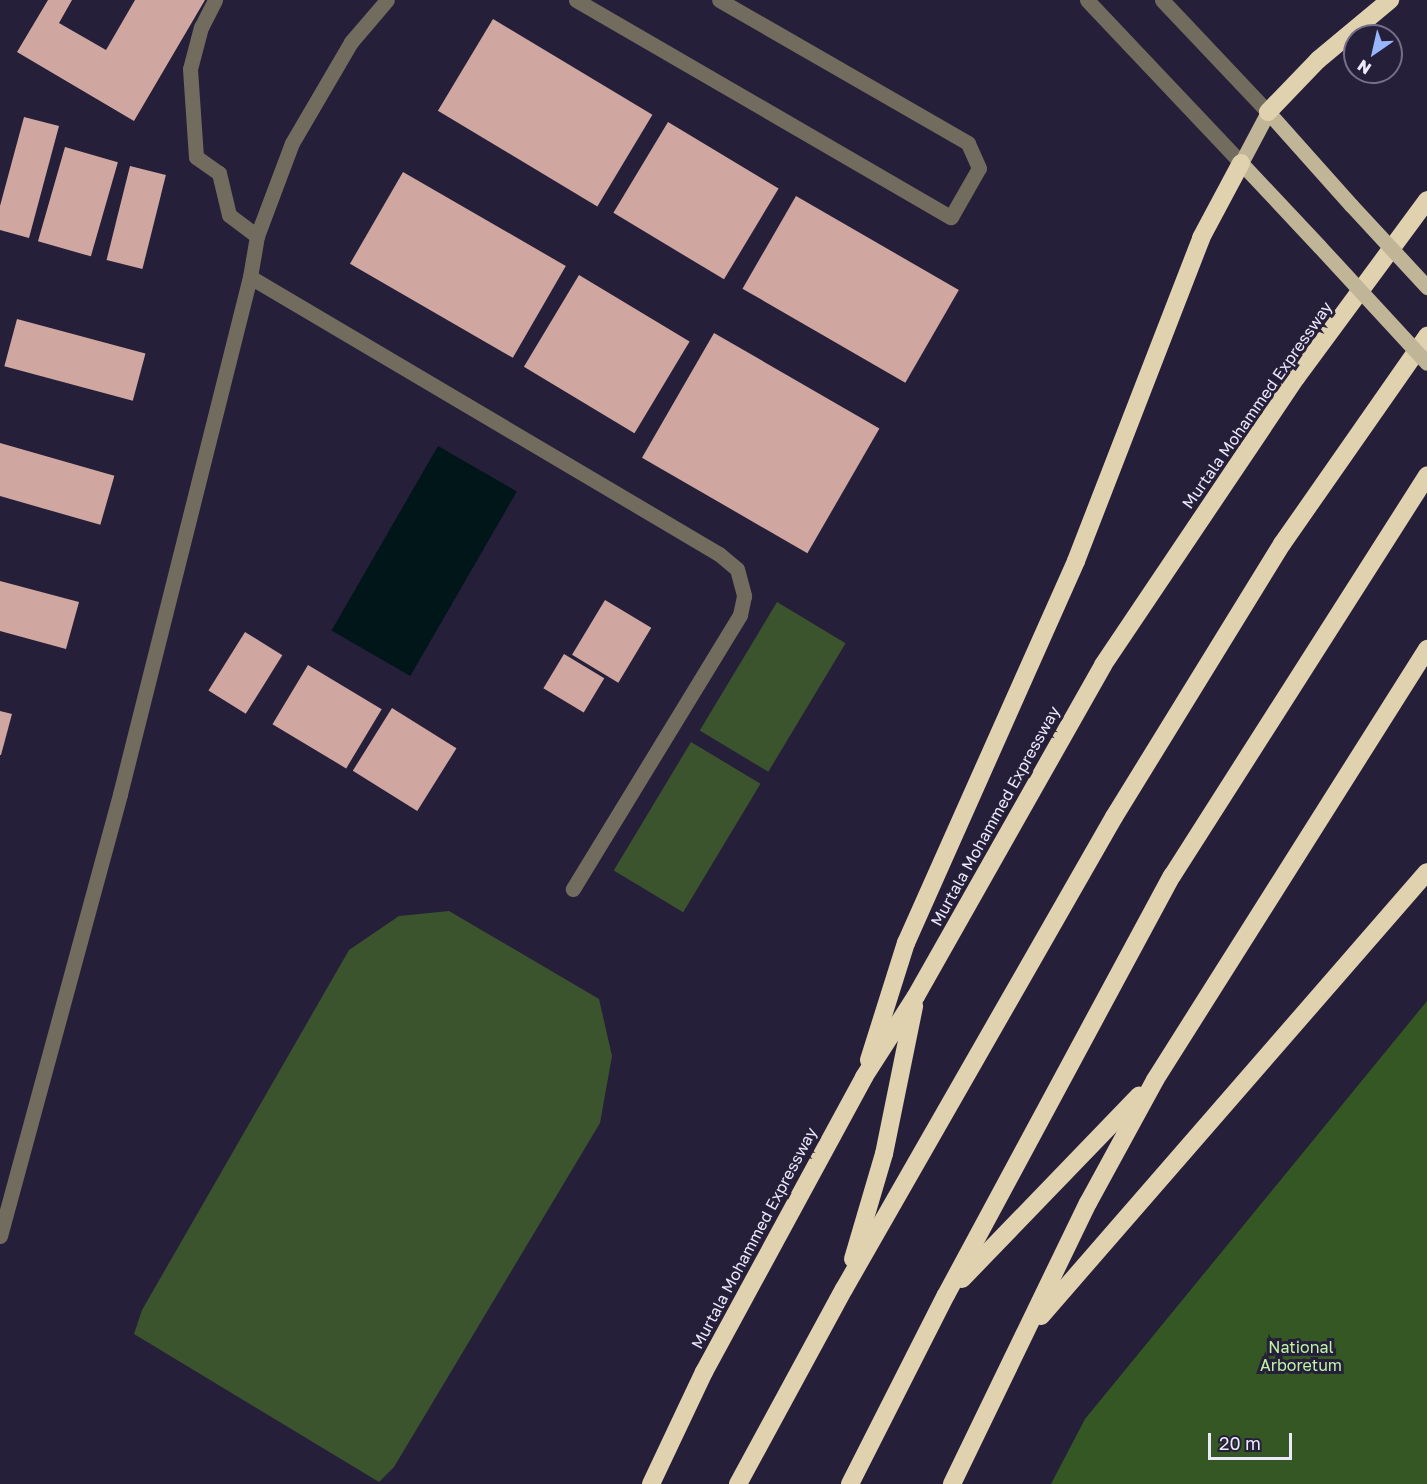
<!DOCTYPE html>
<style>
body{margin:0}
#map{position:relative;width:1427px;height:1484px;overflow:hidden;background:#251f3a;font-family:"Golos Text",sans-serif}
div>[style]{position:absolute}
.green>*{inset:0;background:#3b542d;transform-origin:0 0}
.forest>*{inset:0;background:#355723}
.water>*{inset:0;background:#001619;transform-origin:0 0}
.building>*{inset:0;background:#d0a7a0;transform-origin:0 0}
.minor>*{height:15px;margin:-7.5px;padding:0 7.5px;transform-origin:7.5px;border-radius:7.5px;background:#726c5e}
.major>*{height:15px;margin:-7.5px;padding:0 7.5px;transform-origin:7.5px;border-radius:7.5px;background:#c1b598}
.highway>*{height:18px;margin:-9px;padding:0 9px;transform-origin:9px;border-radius:9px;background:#e1d2af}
.major-bridge>*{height:15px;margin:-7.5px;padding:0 7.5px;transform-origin:7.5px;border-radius:7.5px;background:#c1b598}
span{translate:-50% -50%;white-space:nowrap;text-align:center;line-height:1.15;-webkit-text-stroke:6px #251f3a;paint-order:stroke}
.street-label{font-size:16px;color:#ede9fc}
.park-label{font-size:16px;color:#bff4a4}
.north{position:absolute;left:1343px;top:24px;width:60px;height:60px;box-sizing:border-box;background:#251f3a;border:2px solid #757088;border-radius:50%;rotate:214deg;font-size:16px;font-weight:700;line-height:24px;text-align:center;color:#ede9fc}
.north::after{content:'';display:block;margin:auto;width:21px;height:27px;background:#98b5fd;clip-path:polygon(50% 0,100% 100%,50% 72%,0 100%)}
.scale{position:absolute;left:1208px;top:1433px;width:84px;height:27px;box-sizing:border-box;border:3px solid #ede9fc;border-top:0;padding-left:8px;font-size:18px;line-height:21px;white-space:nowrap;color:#ede9fc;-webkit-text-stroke:4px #251f3a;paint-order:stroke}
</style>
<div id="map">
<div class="green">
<div style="left:777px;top:602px;width:80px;height:150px;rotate:31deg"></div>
<div style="left:691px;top:742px;width:81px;height:150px;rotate:31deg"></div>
<div style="clip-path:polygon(449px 911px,599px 999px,612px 1056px,600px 1123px,394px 1467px,379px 1482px,134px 1334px,142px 1310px,349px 950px,399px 916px)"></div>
</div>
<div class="forest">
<div style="clip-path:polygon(1427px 1001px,1427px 1484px,1051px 1484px,1085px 1419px)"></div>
</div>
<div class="water">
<div style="left:438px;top:446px;width:91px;height:213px;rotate:30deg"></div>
</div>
<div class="building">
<div style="clip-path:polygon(48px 0,72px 0,59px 23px,106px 50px,135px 0,205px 0,134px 121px,17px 52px)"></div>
<div style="left:493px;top:19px;width:186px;height:107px;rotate:31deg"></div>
<div style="clip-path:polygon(24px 117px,59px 126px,29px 238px,0 230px,0 206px)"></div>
<div style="left:668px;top:122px;width:129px;height:106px;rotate:31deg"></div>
<div style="left:65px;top:147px;width:55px;height:98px;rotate:16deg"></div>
<div style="left:130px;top:166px;width:37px;height:97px;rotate:14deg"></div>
<div style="left:403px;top:172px;width:188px;height:106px;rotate:30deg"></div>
<div style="left:796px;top:196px;width:188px;height:107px;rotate:30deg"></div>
<div style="left:579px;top:275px;width:129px;height:107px;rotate:31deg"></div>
<div style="left:17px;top:319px;width:133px;height:49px;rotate:15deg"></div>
<div style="left:714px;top:333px;width:191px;height:144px;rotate:30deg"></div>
<div style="left:0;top:443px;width:119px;height:51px;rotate:16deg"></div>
<div style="clip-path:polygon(0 581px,79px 602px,66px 649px,0 631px)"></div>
<div style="left:605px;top:600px;width:54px;height:64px;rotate:31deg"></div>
<div style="left:245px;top:632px;width:44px;height:69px;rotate:32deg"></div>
<div style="left:564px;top:654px;width:47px;height:40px;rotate:31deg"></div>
<div style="left:308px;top:665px;width:86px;height:69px;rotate:31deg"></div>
<div style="left:392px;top:708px;width:76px;height:74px;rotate:32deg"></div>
<div style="clip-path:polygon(0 711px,12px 714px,1px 755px,0 755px)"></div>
</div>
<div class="minor">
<div style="left:215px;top:0;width:30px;rotate:117deg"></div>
<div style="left:201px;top:27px;width:43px;rotate:104.7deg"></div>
<div style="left:190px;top:69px;width:88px;rotate:86.1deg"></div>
<div style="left:196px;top:157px;width:28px;rotate:35deg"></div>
<div style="left:219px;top:173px;width:43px;rotate:76.6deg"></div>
<div style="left:229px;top:215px;width:35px;rotate:37deg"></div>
<div style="left:576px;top:0;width:433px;rotate:30.1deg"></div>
<div style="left:951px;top:217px;width:56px;rotate:-60.3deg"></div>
<div style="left:979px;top:168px;width:27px;rotate:-114deg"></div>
<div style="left:968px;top:143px;width:287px;rotate:-150.1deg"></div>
<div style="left:1087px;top:0;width:224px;rotate:46.6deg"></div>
<div style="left:1162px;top:0;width:154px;rotate:46.6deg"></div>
<div style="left:250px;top:277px;width:545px;rotate:30.57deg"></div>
<div style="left:719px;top:554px;width:23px;rotate:40deg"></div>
<div style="left:737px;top:569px;width:28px;rotate:75deg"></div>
<div style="left:744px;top:596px;width:19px;rotate:102deg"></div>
<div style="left:740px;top:615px;width:321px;rotate:121.4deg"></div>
<div style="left:0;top:1236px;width:458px;rotate:-74.8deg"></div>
<div style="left:120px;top:794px;width:533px;rotate:-75.89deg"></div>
<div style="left:250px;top:277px;width:42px;rotate:-80.3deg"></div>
<div style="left:257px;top:236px;width:99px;rotate:-69.4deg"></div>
<div style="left:292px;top:143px;width:117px;rotate:-59.7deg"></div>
<div style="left:351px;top:42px;width:55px;rotate:-49.4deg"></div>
</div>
<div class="major">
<div style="left:1319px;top:246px;width:114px;rotate:-133.2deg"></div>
<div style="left:1241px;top:163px;width:58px;rotate:-62.1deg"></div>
<div style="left:1268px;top:112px;width:125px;rotate:48.3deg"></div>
</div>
<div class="highway">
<div style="left:1268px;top:112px;width:72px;rotate:-46.1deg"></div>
<div style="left:1318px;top:60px;width:94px;rotate:-39.8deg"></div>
<div style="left:869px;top:1060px;width:123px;rotate:-72.5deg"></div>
<div style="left:906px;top:943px;width:418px;rotate:-66deg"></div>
<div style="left:1076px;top:561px;width:346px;rotate:-68.8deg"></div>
<div style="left:1201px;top:238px;width:85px;rotate:-61.9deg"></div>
<div style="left:853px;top:1259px;width:109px;rotate:-73.6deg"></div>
<div style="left:884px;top:1154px;width:151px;rotate:-78.5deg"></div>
<div style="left:962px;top:1279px;width:255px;rotate:-46deg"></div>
<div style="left:1041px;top:1316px;width:588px;rotate:-49deg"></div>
<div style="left:651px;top:1484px;width:124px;rotate:-64.7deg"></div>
<div style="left:704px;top:1372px;width:336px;rotate:-61.5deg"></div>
<div style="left:864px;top:1077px;width:96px;rotate:-57.3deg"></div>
<div style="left:916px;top:996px;width:380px;rotate:-60.5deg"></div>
<div style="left:1103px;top:665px;width:346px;rotate:-56.1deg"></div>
<div style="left:1296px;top:378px;width:221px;rotate:-53.6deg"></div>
<div style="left:738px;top:1484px;width:222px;rotate:-61.5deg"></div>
<div style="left:844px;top:1289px;width:544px;rotate:-60.23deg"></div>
<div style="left:1114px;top:817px;width:321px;rotate:-58.4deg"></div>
<div style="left:1282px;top:544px;width:254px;rotate:-55.1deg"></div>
<div style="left:850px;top:1484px;width:212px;rotate:-63.1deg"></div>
<div style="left:946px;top:1295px;width:476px;rotate:-61.7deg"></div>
<div style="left:1172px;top:876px;width:475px;rotate:-57.5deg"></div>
<div style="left:952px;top:1484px;width:312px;rotate:-64.2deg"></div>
<div style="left:1088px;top:1203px;width:140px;rotate:-61.4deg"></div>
<div style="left:1155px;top:1080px;width:510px;rotate:-57.74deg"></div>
</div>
<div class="major-bridge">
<div style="left:1351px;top:205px;width:112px;rotate:47.2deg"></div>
<div style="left:1319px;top:246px;width:159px;rotate:47.3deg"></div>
</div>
<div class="street-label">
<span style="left:1257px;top:405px;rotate:-55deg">Murtala Mohammed Expressway</span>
<span style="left:995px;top:816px;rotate:-61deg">Murtala Mohammed Expressway</span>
<span style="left:754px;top:1238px;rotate:-62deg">Murtala Mohammed Expressway</span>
</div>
<div class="park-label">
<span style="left:1301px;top:1356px">National<br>Arboretum</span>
</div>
<div class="north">N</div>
<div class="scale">20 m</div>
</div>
